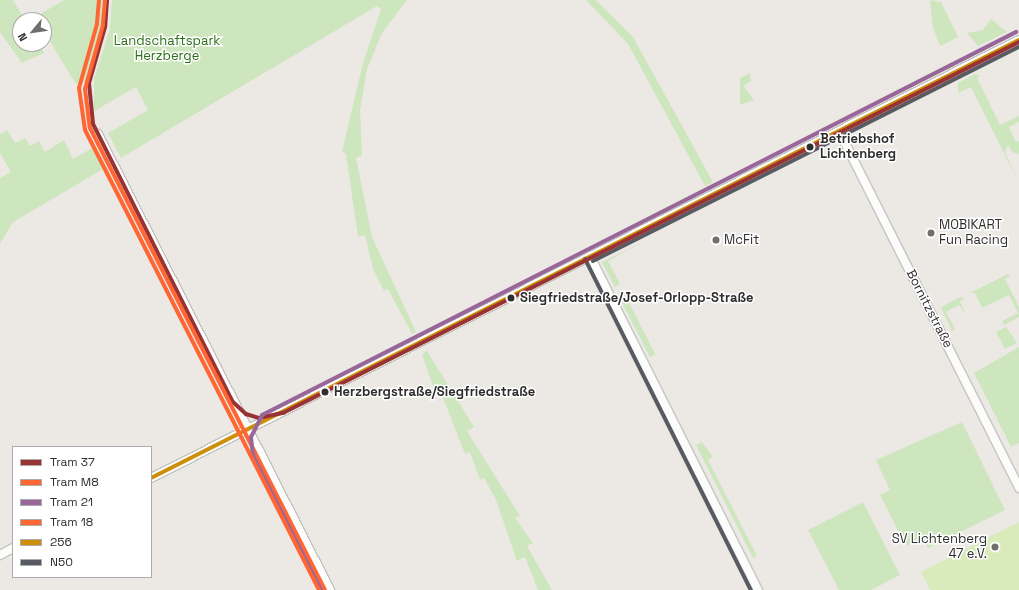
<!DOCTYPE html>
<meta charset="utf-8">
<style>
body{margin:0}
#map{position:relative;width:1019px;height:590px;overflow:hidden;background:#ece8e4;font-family:"Space Grotesk",sans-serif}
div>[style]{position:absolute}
.green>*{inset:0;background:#cee6be;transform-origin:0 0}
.pitch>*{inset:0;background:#d9eabb}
.roads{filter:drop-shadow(1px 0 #c5c4c5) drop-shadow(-1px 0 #c5c4c5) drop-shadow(0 1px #c5c4c5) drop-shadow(0 -1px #c5c4c5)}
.minor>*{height:8px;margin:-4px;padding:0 4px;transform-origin:4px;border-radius:4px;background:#fcfcfb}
.bus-1>*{height:4px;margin:-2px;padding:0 2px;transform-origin:2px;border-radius:2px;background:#cf8e09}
.bus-2>*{height:4px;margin:-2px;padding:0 2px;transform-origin:2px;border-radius:2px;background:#595b62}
.tram-1>*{height:4px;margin:-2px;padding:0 2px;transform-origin:2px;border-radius:2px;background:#933}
.tram-2>*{height:4px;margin:-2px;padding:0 2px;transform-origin:2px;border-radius:2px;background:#f63}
.tram-3>*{height:4px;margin:-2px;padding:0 2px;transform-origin:2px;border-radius:2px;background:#969}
.tram-4>*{height:4px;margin:-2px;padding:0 2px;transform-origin:2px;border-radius:2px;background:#f63}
.dots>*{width:11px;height:11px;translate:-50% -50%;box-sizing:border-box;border:2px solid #fff;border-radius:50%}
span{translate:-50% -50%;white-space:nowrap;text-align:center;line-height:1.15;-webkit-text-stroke:3px #fff;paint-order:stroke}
.park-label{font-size:13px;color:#2c6e1b}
.stop-label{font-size:13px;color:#2e2e2e;font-weight:700}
.left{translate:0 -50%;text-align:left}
.poi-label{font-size:13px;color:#2e2e2e}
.right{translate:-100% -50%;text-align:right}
.street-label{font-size:13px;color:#2e2e2e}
.legend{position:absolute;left:12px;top:446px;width:140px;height:132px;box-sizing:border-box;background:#fff;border:1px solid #ababab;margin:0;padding:5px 7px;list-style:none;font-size:12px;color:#2e2e2e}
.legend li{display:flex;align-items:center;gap:8px;height:20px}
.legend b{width:20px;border:1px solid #ababab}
.north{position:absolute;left:12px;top:12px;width:40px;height:40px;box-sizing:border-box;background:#fff;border:1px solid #ababab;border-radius:50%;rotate:241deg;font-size:11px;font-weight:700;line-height:16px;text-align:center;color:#2e2e2e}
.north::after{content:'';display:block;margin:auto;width:14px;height:18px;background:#706f6e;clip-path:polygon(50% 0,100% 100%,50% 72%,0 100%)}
</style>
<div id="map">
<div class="green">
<div style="clip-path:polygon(0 0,13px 0,25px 20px,20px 20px,20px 44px,39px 44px,44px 53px,22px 63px,0 32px)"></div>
<div style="clip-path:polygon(64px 0,105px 0,102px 32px,86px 81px,76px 84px,44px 32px,44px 20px,35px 17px)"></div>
<div style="clip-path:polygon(112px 0,407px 0,382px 33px,367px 69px,360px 110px,362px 155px,356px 158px,372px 237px,416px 332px,412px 334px,388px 289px,384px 291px,373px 269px,365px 235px,358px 237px,346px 154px,342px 152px,363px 63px,381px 9px,377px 6px,121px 158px,108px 133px,148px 110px,136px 87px,94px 111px,94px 79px,110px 29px)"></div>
<div style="clip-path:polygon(586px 0,596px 0,633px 37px,713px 182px,705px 186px,628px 44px)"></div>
<div style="clip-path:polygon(930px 0,941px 2px,958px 37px,940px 46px,933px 28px)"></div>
<div style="clip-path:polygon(991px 19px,1007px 32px,978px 46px,967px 33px,983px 30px)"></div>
<div style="clip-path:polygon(750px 73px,751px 81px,743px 86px,754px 100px,740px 105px,740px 78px)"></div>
<div style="clip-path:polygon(975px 74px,980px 76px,977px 78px,1000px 125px,1019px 116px,1019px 122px,1009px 127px,1016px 142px,1019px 141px,1019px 154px,1012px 152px,1008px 145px,1005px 152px,1019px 183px,971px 87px,958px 93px,958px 83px)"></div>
<div style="clip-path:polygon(7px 130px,15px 143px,25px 138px,30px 146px,39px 141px,45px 152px,64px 140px,73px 159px,94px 147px,105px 168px,13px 222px,0 244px,0 178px,11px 172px,0 153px,0 134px)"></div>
<div style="clip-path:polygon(647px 240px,608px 261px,620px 284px,615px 287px,602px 262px)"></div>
<div style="clip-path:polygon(1008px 274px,1010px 276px,1005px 279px,1019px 307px,1019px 317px,1004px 325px,1002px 321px,1018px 313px,1009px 295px,982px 308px,975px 293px,970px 293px)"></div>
<div style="left:623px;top:291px;width:71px;height:6px;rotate:63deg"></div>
<div style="clip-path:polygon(961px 297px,965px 299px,960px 301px,965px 313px,959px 305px,946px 312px,955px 329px,952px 331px,941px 307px)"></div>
<div style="clip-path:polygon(1006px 327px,1017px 343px,1005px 349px,996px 332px)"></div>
<div style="clip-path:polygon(1019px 347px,1019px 443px,1011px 447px,974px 373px)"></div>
<div style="clip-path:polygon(427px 351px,474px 427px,467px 431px,520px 516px,515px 518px,533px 543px,527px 546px,552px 590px,538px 590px,525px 557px,517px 561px,496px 500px,484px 478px,480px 480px,470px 452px,465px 454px,440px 390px,435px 392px,422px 354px)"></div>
<div style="clip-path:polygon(962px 422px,1005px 510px,928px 548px,923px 539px,906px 546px,880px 495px,890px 490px,876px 460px)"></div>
<div style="clip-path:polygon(702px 442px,713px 457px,708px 460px,757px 556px,753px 558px,696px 445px)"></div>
<div style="clip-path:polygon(863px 502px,900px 575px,871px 590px,839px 590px,808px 530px)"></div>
</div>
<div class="pitch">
<div style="clip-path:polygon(1019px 522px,1019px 590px,930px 590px,921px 572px)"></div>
</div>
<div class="roads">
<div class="minor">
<div style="left:839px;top:131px;width:400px;rotate:63.2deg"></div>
<div style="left:98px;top:134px;width:512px;rotate:63.03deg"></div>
<div style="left:590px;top:256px;width:374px;rotate:63.3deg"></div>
<div style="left:151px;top:478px;width:972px;rotate:-26.78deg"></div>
<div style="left:0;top:555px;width:15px;rotate:-28deg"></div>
</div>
</div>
<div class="bus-1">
<div style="left:151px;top:478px;width:972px;rotate:-26.78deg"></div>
</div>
<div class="bus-2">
<div style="left:585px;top:259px;width:370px;rotate:63.4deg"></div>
<div style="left:593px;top:261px;width:477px;rotate:-26.7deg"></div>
</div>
<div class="tram-1">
<div style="left:107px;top:0;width:27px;rotate:94deg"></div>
<div style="left:105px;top:27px;width:58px;rotate:105.9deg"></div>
<div style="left:89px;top:83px;width:41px;rotate:84.4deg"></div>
<div style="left:93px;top:124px;width:311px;rotate:63.3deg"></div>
<div style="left:233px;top:402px;width:18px;rotate:43deg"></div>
<div style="left:246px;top:414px;width:14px;rotate:17deg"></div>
<div style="left:259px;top:418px;width:25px;rotate:-12deg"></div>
<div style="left:283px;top:413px;width:824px;rotate:-26.75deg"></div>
</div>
<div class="tram-2">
<div style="left:105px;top:0;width:25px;rotate:95deg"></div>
<div style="left:103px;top:25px;width:66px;rotate:105.7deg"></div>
<div style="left:85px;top:89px;width:39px;rotate:83deg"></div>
<div style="left:90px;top:128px;width:518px;rotate:63.04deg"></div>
</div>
<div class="tram-3">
<div style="left:321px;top:590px;width:150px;rotate:-116.9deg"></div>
<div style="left:253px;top:456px;width:19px;rotate:-96deg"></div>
<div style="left:251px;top:437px;width:25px;rotate:-63deg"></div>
<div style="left:262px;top:415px;width:846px;rotate:-26.93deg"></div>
</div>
<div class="tram-4">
<div style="left:99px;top:0;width:24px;rotate:95deg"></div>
<div style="left:97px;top:24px;width:66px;rotate:105.7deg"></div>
<div style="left:79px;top:88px;width:42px;rotate:81.9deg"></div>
<div style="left:85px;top:130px;width:516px;rotate:63.04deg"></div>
</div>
<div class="dots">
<div style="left:810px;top:147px;background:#2e2e2e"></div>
<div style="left:931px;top:233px;background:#706f6e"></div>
<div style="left:716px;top:240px;background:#706f6e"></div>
<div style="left:511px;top:298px;background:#2e2e2e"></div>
<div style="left:325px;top:392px;background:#2e2e2e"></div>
<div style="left:995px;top:547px;background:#706f6e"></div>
</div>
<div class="park-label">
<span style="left:167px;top:49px">Landschaftspark<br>Herzberge</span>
</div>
<div class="stop-label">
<span class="left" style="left:820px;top:147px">Betriebshof<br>Lichtenberg</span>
<span class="left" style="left:520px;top:298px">Siegfriedstraße/Josef-Orlopp-Straße</span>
<span class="left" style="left:334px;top:392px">Herzbergstraße/Siegfriedstraße</span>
</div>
<div class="poi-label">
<span class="left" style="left:939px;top:233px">MOBIKART<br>Fun Racing</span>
<span class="left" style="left:724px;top:240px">McFit</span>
<span class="right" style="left:987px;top:547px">SV Lichtenberg<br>47 e.V.</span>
</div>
<div class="street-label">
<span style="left:929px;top:309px;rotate:63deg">Bornitzstraße</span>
</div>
<ul class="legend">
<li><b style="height:5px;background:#933"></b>Tram 37</li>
<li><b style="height:5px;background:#f63"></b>Tram M8</li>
<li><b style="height:5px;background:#969"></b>Tram 21</li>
<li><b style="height:5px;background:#f63"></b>Tram 18</li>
<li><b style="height:5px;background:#cf8e09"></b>256</li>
<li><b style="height:5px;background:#595b62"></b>N50</li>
</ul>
<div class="north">N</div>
</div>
